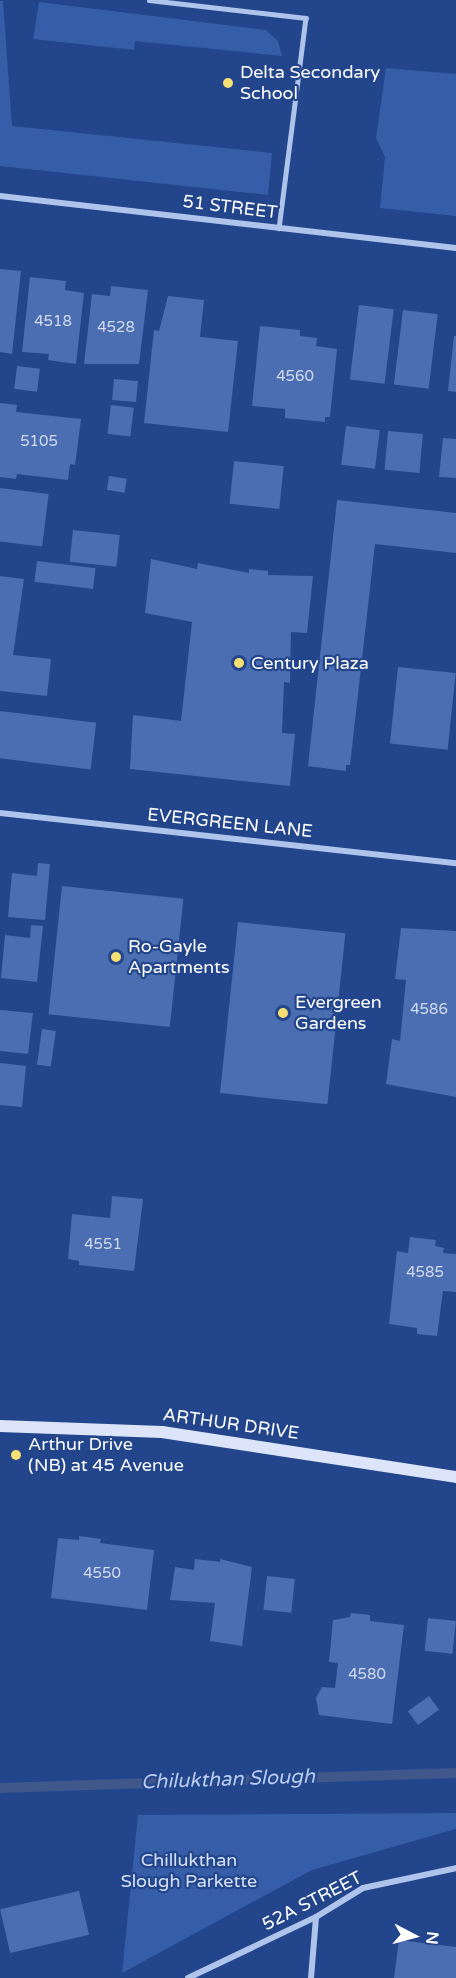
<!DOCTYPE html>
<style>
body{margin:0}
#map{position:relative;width:456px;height:1978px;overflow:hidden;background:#22458b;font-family:"Varela Round",sans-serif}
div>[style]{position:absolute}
.green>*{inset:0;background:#365da8}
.stream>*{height:10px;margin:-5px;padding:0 5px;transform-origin:5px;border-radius:5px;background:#3f578b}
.building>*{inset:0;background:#4b6eb2;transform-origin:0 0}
.lane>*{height:4.5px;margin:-2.25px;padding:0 2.25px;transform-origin:2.25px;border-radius:2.25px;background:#afc4eb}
.street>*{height:6px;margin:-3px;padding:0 3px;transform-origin:3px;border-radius:3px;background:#afc4eb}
.secondary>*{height:12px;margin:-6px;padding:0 6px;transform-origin:6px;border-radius:6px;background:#dbe4f9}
.dots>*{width:16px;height:16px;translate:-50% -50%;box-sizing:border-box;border:3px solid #22458b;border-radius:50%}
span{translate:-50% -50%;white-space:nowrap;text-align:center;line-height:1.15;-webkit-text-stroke:4.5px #22458b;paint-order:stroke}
.number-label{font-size:15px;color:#d2dbec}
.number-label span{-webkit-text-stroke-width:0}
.poi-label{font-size:18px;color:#fff}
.left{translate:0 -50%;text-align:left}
.street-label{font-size:18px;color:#fff}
.park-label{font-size:18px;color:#d4e1f8}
.water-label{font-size:20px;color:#bbcef2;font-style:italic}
.north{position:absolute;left:384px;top:1906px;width:60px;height:60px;-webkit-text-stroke:4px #22458b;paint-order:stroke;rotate:96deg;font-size:16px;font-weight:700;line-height:24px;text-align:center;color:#fff}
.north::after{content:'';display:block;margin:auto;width:21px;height:27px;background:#fff;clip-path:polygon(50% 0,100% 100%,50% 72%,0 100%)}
</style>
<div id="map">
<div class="green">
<div style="clip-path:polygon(0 1px,3px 1px,12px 126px,272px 153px,268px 195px,0 166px)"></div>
<div style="clip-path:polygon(39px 2px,266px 30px,278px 41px,282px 56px,135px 41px,134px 50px,33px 39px)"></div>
<div style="clip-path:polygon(386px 68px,456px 74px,456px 216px,380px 208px,385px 157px,376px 138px)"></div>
<div style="clip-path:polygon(456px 1813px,456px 1829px,312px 1870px,122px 1973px,138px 1815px)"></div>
</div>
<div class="stream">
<div style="left:0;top:1788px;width:456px;rotate:-1.9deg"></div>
</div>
<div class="building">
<div style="clip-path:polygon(0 269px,21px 271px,12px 354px,0 352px)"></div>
<div style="clip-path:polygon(30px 277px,66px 281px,65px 290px,84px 293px,76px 364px,48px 360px,49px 354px,22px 352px)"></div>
<div style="clip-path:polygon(111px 286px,148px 290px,139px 364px,84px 364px,92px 294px,110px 296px)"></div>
<div style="clip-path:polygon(168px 296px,204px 300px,200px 337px,238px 341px,228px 432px,144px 423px,154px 330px,159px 331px)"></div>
<div style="left:359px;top:305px;width:35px;height:75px;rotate:7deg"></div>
<div style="left:403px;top:310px;width:35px;height:75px;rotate:7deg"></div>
<div style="clip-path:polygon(260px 326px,300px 330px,300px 336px,317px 338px,316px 346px,337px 349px,330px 417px,325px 417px,325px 422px,285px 418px,285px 409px,252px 406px)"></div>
<div style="clip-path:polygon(454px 336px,456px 336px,456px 392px,448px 391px)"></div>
<div style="left:17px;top:366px;width:23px;height:23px;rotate:7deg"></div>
<div style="left:114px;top:379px;width:24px;height:21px;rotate:5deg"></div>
<div style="clip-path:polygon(0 403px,17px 405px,16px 412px,81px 419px,75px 465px,70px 464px,68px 480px,17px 474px,16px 479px,0 477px)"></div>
<div style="left:111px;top:405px;width:23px;height:29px;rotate:7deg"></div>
<div style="left:346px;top:426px;width:34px;height:39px;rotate:7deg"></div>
<div style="left:388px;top:431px;width:35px;height:39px;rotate:5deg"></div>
<div style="clip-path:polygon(443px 438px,456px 439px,456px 478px,439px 477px)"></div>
<div style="left:234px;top:461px;width:50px;height:43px;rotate:6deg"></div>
<div style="left:109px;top:476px;width:18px;height:14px;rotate:9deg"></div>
<div style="left:0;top:488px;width:49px;height:53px;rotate:7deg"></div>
<div style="clip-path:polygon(337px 500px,456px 513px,456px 553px,375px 544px,350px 765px,346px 765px,346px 771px,308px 766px)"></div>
<div style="left:73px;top:530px;width:47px;height:32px;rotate:6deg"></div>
<div style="clip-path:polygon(151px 559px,197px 569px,198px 563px,249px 573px,249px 569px,268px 571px,268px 575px,313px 576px,307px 633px,291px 632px,290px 683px,284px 682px,282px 733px,295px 734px,290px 786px,130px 769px,133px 715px,181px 721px,192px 622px,145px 613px)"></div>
<div style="left:37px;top:561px;width:59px;height:21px;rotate:7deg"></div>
<div style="clip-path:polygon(0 576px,24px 579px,13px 655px,51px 659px,47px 696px,0 691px)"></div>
<div style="left:398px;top:667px;width:58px;height:77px;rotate:6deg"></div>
<div style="left:0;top:711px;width:97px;height:47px;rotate:7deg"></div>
<div style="clip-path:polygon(38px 863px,50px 864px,45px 920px,8px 917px,12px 873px,37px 876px)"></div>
<div style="left:62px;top:886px;width:122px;height:129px;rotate:6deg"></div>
<div style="left:238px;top:922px;width:108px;height:172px;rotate:6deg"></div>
<div style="clip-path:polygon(31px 925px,43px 926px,37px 982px,1px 978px,5px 935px,30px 938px)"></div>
<div style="clip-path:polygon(401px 928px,456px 931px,456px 1097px,386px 1084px,392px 1039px,400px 1041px,406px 980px,395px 979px)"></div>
<div style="clip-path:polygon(0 1010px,33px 1013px,28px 1054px,0 1051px)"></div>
<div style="left:42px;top:1029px;width:14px;height:36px;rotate:8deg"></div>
<div style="clip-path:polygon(0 1063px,26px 1066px,22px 1107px,0 1105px)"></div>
<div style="clip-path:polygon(112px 1196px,143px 1199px,134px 1271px,79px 1265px,79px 1261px,68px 1259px,72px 1214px,110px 1218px)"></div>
<div style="clip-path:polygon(410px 1237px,436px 1240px,435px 1246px,444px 1248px,443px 1253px,456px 1254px,456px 1292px,443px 1291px,437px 1336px,417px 1334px,417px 1328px,389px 1324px,397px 1251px,408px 1253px)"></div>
<div style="clip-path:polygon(79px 1536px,101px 1539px,100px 1543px,154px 1550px,147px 1610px,51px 1598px,58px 1538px,79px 1540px)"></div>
<div style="clip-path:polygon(195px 1559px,220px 1562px,220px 1559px,252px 1567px,242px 1646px,210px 1641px,215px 1603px,170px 1600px,175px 1567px,194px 1570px)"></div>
<div style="left:267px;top:1576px;width:28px;height:34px;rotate:6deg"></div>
<div style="clip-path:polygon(351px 1613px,370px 1615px,370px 1621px,404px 1625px,392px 1724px,319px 1715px,316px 1698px,322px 1687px,335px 1688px,338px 1663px,329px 1662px,333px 1620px,350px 1617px)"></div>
<div style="left:428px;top:1618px;width:28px;height:33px;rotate:6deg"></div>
<div style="left:429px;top:1696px;width:17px;height:26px;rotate:54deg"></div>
<div style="left:79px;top:1891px;width:45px;height:81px;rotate:77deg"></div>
<div style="clip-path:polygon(399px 1940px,456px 1947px,456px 1978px,394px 1978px)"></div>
</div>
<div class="lane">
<div style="left:149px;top:0;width:158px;rotate:6.5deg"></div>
<div style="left:306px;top:18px;width:212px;rotate:97.3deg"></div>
</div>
<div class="street">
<div style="left:0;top:196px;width:459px;rotate:6.5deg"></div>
<div style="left:0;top:813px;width:459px;rotate:6.3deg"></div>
<div style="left:188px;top:1978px;width:142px;rotate:-25.5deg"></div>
<div style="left:316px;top:1917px;width:55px;rotate:-31.7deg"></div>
<div style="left:363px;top:1888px;width:95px;rotate:-12.1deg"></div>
<div style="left:311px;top:1978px;width:61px;rotate:-85.3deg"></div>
</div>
<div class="secondary">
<div style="left:0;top:1426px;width:162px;rotate:2.1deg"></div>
<div style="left:162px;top:1432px;width:297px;rotate:8.7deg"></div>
</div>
<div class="dots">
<div style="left:228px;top:83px;background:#f7df72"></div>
<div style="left:239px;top:663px;background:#f7df72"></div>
<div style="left:116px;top:957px;background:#f7df72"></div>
<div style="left:283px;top:1013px;background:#f7df72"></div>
<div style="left:16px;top:1455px;background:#f7df72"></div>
</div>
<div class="number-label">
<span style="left:53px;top:322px">4518</span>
<span style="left:116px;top:328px">4528</span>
<span style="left:295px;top:377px">4560</span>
<span style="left:39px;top:442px">5105</span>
<span style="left:429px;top:1010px">4586</span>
<span style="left:103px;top:1245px">4551</span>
<span style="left:425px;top:1273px">4585</span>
<span style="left:102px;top:1574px">4550</span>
<span style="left:367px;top:1675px">4580</span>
</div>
<div class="poi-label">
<span class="left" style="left:240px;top:83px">Delta Secondary<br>School</span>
<span class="left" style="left:251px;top:663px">Century Plaza</span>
<span class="left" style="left:128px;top:957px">Ro-Gayle<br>Apartments</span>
<span class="left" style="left:295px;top:1013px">Evergreen<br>Gardens</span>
<span class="left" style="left:28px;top:1455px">Arthur Drive<br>(NB) at 45 Avenue</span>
</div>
<div class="street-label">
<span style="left:230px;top:207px;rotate:7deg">51 STREET</span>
<span style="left:230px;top:823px;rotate:6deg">EVERGREEN LANE</span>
<span style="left:231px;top:1424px;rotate:8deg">ARTHUR DRIVE</span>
<span style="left:312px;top:1901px;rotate:-27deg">52A STREET</span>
</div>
<div class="park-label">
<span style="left:189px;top:1871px">Chillukthan<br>Slough Parkette</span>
</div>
<div class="water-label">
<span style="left:228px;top:1780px;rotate:-2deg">Chilukthan Slough</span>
</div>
<div class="north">N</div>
</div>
